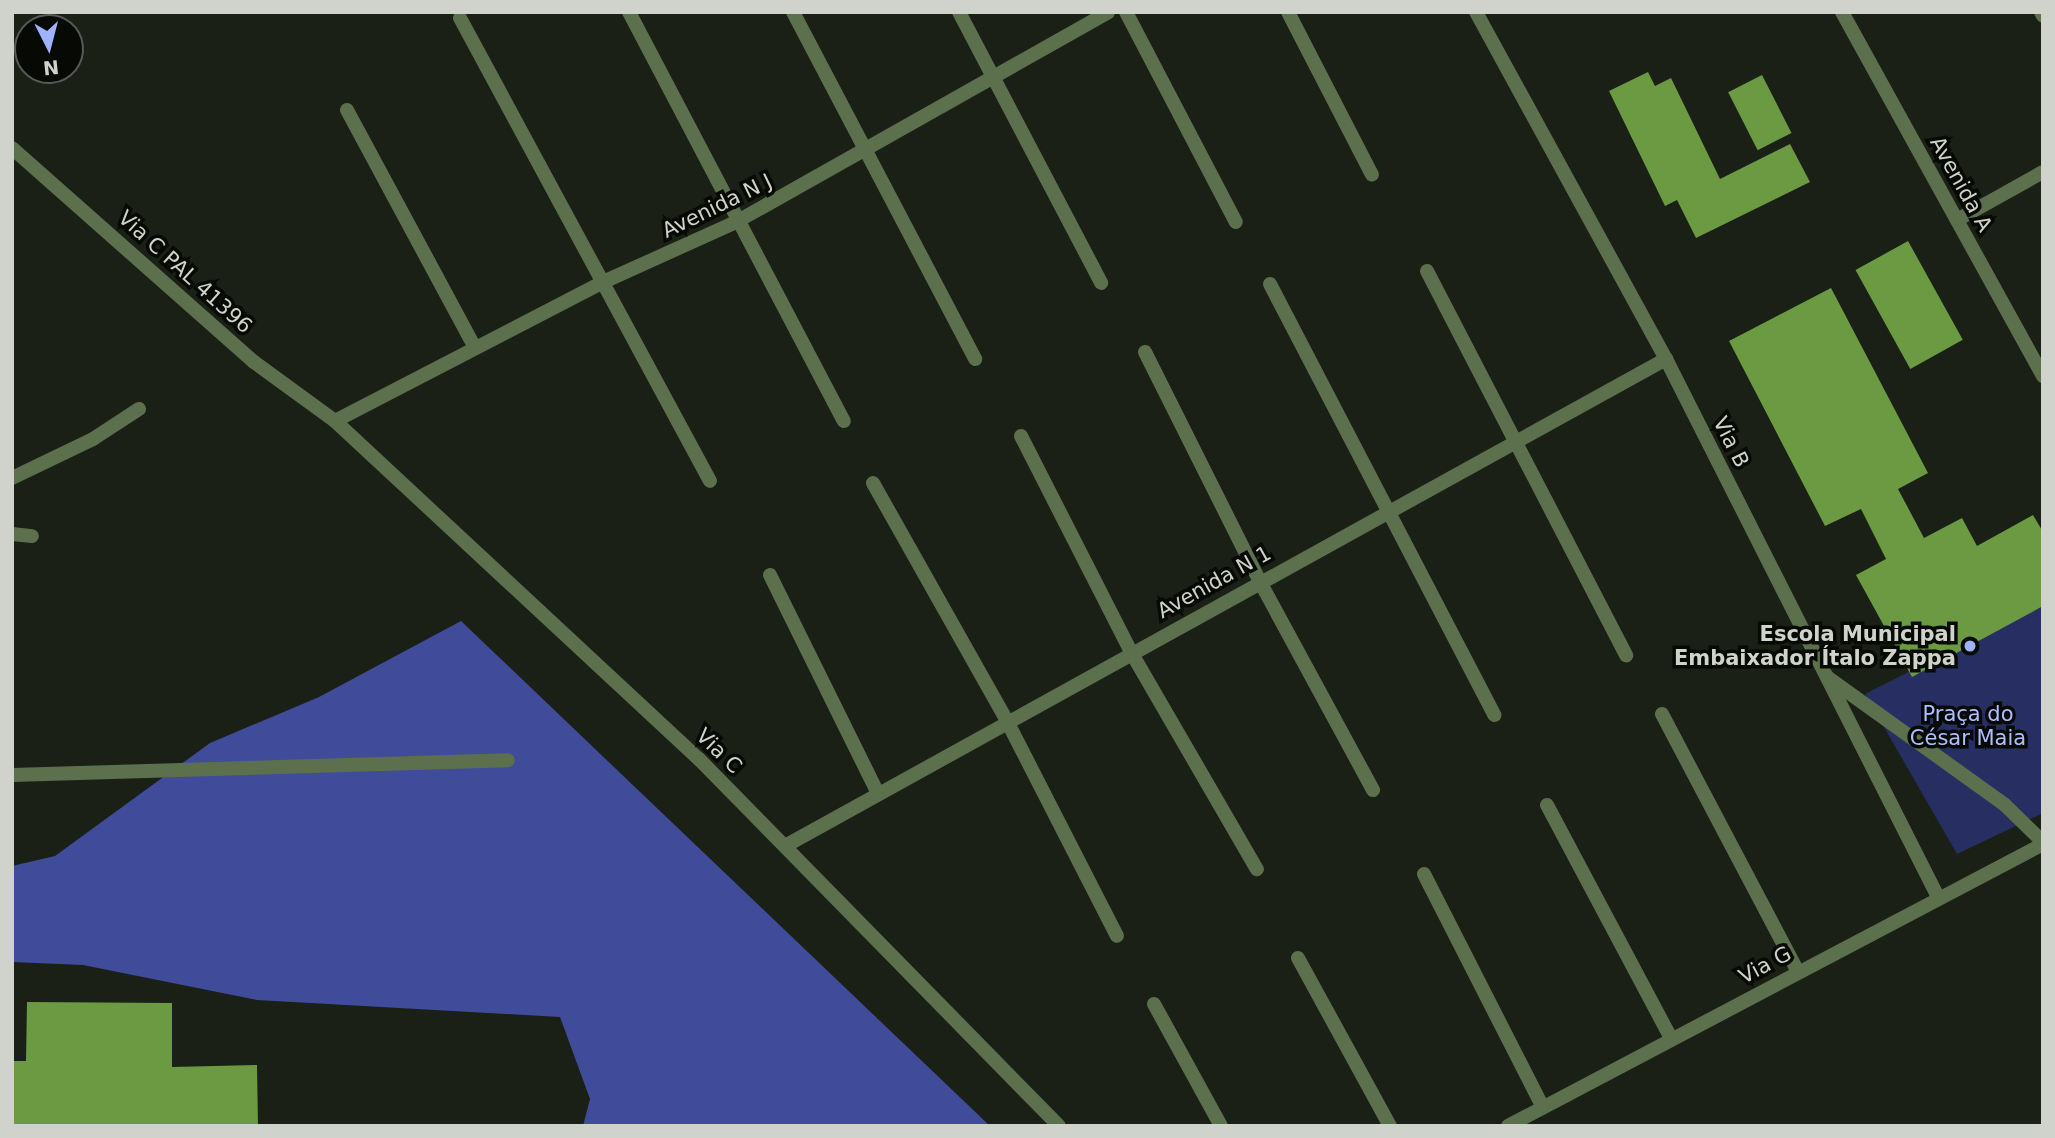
<!DOCTYPE html>
<meta charset="utf-8">
<style>
body{margin:0}
#map{position:relative;width:2055px;height:1138px;overflow:hidden;background:#1a2016;font-family:"DejaVu Sans",sans-serif}
div>[style]{position:absolute}
.green>*{inset:0;background:#272f62}
.forest>*{inset:0;background:#404b9a}
.building>*{inset:0;background:#6c9a43;transform-origin:0 0}
.street>*{height:14px;margin:-7px;padding:0 7px;transform-origin:7px;border-radius:7px;background:#5d704e}
.dots>*{width:19px;height:19px;translate:-50% -50%;box-sizing:border-box;border:4px solid #070905;border-radius:50%}
span{translate:-50% -50%;white-space:nowrap;text-align:center;line-height:1.15;-webkit-text-stroke:7px #070905;paint-order:stroke}
.street-label{font-size:21px;color:#cfd3cc}
.poi-label{font-size:21px;color:#cfd3cc;font-weight:700}
.right{translate:-100% -50%;text-align:right}
.park-label{font-size:21px;color:#aebeff}
.frame{position:absolute;inset:0;border:14px solid #cfd3cc;pointer-events:none}
.north{position:absolute;left:14px;top:14px;width:70px;height:70px;box-sizing:border-box;background:#070905;border:2px solid #575a55;border-radius:50%;rotate:174deg;font-size:19px;font-weight:700;line-height:28px;text-align:center;color:#cfd3cc}
.north::after{content:'';display:block;margin:auto;width:24px;height:32px;background:#a1b2fd;clip-path:polygon(50% 0,100% 100%,50% 72%,0 100%)}
</style>
<div id="map">
<div class="green">
<div style="clip-path:polygon(2043px 604px,2043px 813px,1957px 854px,1865px 694px)"></div>
</div>
<div class="forest">
<div style="clip-path:polygon(461px 621px,990px 1126px,583px 1126px,590px 1099px,560px 1017px,257px 1000px,83px 965px,12px 962px,12px 866px,55px 856px,210px 743px,319px 697px)"></div>
</div>
<div class="building">
<div style="clip-path:polygon(1648px 72px,1655px 86px,1671px 78px,1720px 179px,1790px 144px,1810px 182px,1696px 238px,1677px 200px,1665px 206px,1609px 91px)"></div>
<div style="left:1762px;top:75px;width:65px;height:38px;rotate:63deg"></div>
<div style="left:1908px;top:241px;width:113px;height:60px;rotate:61deg"></div>
<div style="clip-path:polygon(1831px 288px,1928px 473px,1898px 489px,1924px 538px,1962px 518px,1977px 546px,2033px 515px,2043px 532px,2043px 606px,1912px 677px,1856px 575px,1886px 559px,1861px 509px,1825px 526px,1729px 341px)"></div>
<div style="clip-path:polygon(27px 1002px,172px 1003px,172px 1067px,257px 1065px,258px 1126px,12px 1126px,12px 1061px,26px 1061px)"></div>
</div>
<div class="street">
<div style="left:629px;top:12px;width:462px;rotate:62.3deg"></div>
<div style="left:793px;top:12px;width:392px;rotate:62.3deg"></div>
<div style="left:959px;top:12px;width:306px;rotate:62.3deg"></div>
<div style="left:1126px;top:12px;width:237px;rotate:62.4deg"></div>
<div style="left:1288px;top:12px;width:183px;rotate:62.7deg"></div>
<div style="left:1476px;top:12px;width:396px;rotate:61.3deg"></div>
<div style="left:1666px;top:359px;width:603px;rotate:63.18deg"></div>
<div style="left:1842px;top:12px;width:416px;rotate:61.1deg"></div>
<div style="left:2041px;top:12px;width:4px;rotate:63deg"></div>
<div style="left:460px;top:18px;width:526px;rotate:61.63deg"></div>
<div style="left:347px;top:110px;width:270px;rotate:61.7deg"></div>
<div style="left:12px;top:148px;width:323px;rotate:41.5deg"></div>
<div style="left:254px;top:362px;width:100px;rotate:36.1deg"></div>
<div style="left:335px;top:421px;width:497px;rotate:42.9deg"></div>
<div style="left:699px;top:759px;width:514px;rotate:45.55deg"></div>
<div style="left:1957px;top:220px;width:98px;rotate:-29.2deg"></div>
<div style="left:1427px;top:271px;width:433px;rotate:62.6deg"></div>
<div style="left:1270px;top:284px;width:486px;rotate:62.5deg"></div>
<div style="left:1145px;top:352px;width:255px;rotate:63.4deg"></div>
<div style="left:1259px;top:580px;width:239px;rotate:61.5deg"></div>
<div style="left:335px;top:421px;width:300px;rotate:-27.4deg"></div>
<div style="left:601px;top:283px;width:148px;rotate:-24.3deg"></div>
<div style="left:736px;top:222px;width:427px;rotate:-29.4deg"></div>
<div style="left:1021px;top:436px;width:242px;rotate:63deg"></div>
<div style="left:1131px;top:652px;width:251px;rotate:59.9deg"></div>
<div style="left:12px;top:478px;width:90px;rotate:-25.7deg"></div>
<div style="left:93px;top:439px;width:55px;rotate:-33.1deg"></div>
<div style="left:873px;top:483px;width:275px;rotate:60.6deg"></div>
<div style="left:1008px;top:723px;width:239px;rotate:62.9deg"></div>
<div style="left:12px;top:534px;width:20px;rotate:6deg"></div>
<div style="left:770px;top:575px;width:244px;rotate:63.7deg"></div>
<div style="left:1827px;top:677px;width:219px;rotate:35.7deg"></div>
<div style="left:2005px;top:805px;width:53px;rotate:44.2deg"></div>
<div style="left:1662px;top:714px;width:292px;rotate:62.2deg"></div>
<div style="left:12px;top:775px;width:496px;rotate:-1.7deg"></div>
<div style="left:1547px;top:805px;width:264px;rotate:62deg"></div>
<div style="left:785px;top:846px;width:1007px;rotate:-28.93deg"></div>
<div style="left:1424px;top:874px;width:260px;rotate:63deg"></div>
<div style="left:1298px;top:958px;width:192px;rotate:61.3deg"></div>
<div style="left:1154px;top:1004px;width:139px;rotate:61.2deg"></div>
<div style="left:1508px;top:1126px;width:605px;rotate:-27.79deg"></div>
</div>
<div class="dots">
<div style="left:1970px;top:646px;background:#a1b2fd"></div>
</div>
<div class="street-label">
<span style="left:1961px;top:184px;rotate:61deg">Avenida A</span>
<span style="left:717px;top:206px;rotate:-26deg">Avenida N J</span>
<span style="left:185px;top:272px;rotate:42deg">Via C PAL 41396</span>
<span style="left:1731px;top:442px;rotate:63deg">Via B</span>
<span style="left:1214px;top:582px;rotate:-29deg">Avenida N 1</span>
<span style="left:719px;top:751px;rotate:44deg">Via C</span>
<span style="left:1765px;top:965px;rotate:-28deg">Via G</span>
</div>
<div class="poi-label">
<span class="right" style="left:1956px;top:646px">Escola Municipal<br>Embaixador Ítalo Zappa</span>
</div>
<div class="park-label">
<span style="left:1968px;top:726px">Praça do<br>César Maia</span>
</div>
<div class="frame"></div>
<div class="north">N</div>
</div>
